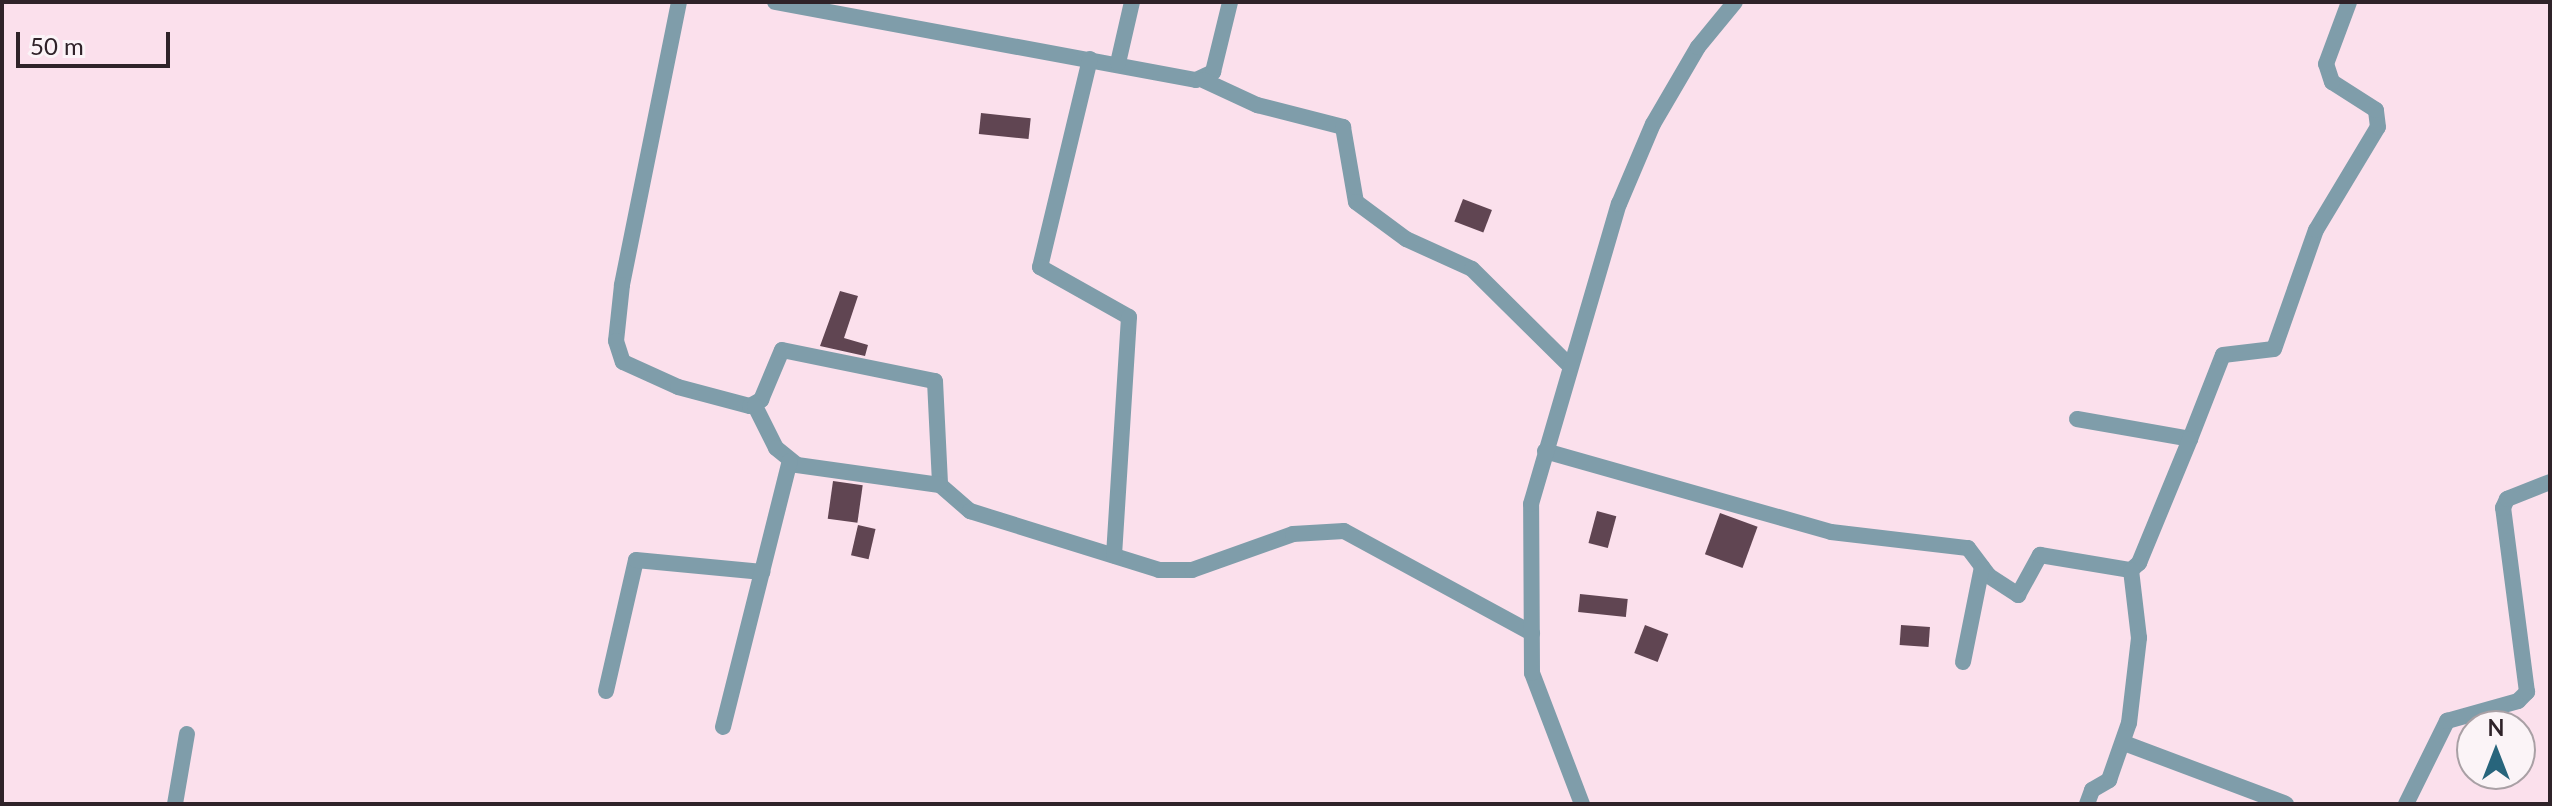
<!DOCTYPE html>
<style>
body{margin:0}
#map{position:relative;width:2552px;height:806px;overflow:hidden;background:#fbe0ec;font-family:Lato,sans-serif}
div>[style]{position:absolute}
.building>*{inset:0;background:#604552;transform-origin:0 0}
.street>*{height:16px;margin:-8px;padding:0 8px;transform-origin:8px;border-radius:8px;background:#7f9daa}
span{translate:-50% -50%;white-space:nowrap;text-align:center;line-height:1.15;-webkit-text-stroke:8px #fbf4f7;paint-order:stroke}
.frame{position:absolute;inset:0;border:4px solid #2f2329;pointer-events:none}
.north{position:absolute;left:2456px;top:710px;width:80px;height:80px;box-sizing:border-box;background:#fbf4f7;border:2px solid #a9a0a5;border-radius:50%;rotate:0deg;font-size:22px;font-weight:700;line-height:32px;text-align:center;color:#2f2329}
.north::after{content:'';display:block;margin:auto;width:28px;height:36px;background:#28657c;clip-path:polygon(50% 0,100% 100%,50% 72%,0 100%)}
.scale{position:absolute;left:16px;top:32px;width:154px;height:36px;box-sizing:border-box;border:4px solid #2f2329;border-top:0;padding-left:10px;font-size:24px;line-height:28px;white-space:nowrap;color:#2f2329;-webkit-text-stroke:6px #fbf4f7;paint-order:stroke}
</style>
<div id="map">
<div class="building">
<div style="left:981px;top:113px;width:50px;height:21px;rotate:6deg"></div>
<div style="left:1463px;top:199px;width:31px;height:24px;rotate:21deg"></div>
<div style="clip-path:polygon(840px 291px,858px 296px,844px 338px,868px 345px,865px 356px,820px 346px)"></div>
<div style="left:833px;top:481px;width:30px;height:38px;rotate:8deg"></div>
<div style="left:1597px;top:511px;width:20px;height:33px;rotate:15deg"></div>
<div style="left:1720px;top:513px;width:40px;height:44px;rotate:20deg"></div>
<div style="left:858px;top:525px;width:18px;height:31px;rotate:13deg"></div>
<div style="left:1580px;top:594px;width:48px;height:18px;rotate:6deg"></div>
<div style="left:1645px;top:625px;width:25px;height:30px;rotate:21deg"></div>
<div style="left:1901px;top:625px;width:29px;height:20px;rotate:4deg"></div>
</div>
<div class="street">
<div style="left:679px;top:2px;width:289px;rotate:101.4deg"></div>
<div style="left:622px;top:285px;width:56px;rotate:96.1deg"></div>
<div style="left:616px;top:341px;width:22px;rotate:72deg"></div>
<div style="left:623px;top:362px;width:60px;rotate:24.4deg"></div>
<div style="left:678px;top:387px;width:74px;rotate:14.8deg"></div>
<div style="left:750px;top:406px;width:13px;rotate:-29deg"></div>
<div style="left:761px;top:400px;width:54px;rotate:-67.2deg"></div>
<div style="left:782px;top:350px;width:156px;rotate:11.5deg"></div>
<div style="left:935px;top:381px;width:104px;rotate:87.2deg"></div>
<div style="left:940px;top:485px;width:40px;rotate:41deg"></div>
<div style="left:970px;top:511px;width:198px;rotate:17.3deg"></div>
<div style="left:1159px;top:570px;width:33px"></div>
<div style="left:1192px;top:570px;width:107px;rotate:-19.6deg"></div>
<div style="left:1293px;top:534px;width:51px;rotate:-3.4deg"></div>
<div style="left:1344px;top:531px;width:214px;rotate:28.5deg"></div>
<div style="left:775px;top:2px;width:428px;rotate:10.5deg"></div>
<div style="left:1196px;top:80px;width:19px;rotate:-25deg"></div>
<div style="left:1213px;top:72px;width:72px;rotate:-76.3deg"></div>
<div style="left:1090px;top:59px;width:214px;rotate:103.5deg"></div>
<div style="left:1040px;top:267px;width:102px;rotate:29.3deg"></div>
<div style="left:1129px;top:317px;width:239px;rotate:93.6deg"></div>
<div style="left:1118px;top:63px;width:63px;rotate:-77.1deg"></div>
<div style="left:1203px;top:80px;width:60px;rotate:24.8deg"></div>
<div style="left:1257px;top:105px;width:89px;rotate:14.3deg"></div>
<div style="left:1343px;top:127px;width:76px;rotate:80.2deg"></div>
<div style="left:1356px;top:202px;width:62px;rotate:36.5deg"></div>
<div style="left:1406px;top:239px;width:72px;rotate:24.4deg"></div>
<div style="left:1472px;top:269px;width:138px;rotate:44.7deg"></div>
<div style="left:755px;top:406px;width:47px;rotate:63.4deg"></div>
<div style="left:776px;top:448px;width:27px;rotate:39deg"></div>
<div style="left:797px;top:465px;width:144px;rotate:8deg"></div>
<div style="left:2077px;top:419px;width:115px;rotate:10deg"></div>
<div style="left:2190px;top:439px;width:90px;rotate:-68.6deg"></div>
<div style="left:2223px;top:355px;width:51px;rotate:-6.7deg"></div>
<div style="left:2274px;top:349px;width:126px;rotate:-70.6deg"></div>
<div style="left:2316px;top:230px;width:120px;rotate:-59deg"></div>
<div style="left:2378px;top:127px;width:17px;rotate:-97deg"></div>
<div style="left:2376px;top:110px;width:52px;rotate:-147.5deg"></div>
<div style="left:2332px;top:82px;width:19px;rotate:-108deg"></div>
<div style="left:2326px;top:64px;width:66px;rotate:-69.6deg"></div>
<div style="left:1545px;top:451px;width:297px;rotate:15.8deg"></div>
<div style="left:1831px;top:532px;width:138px;rotate:6.7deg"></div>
<div style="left:1968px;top:548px;width:35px;rotate:53deg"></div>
<div style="left:1989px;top:576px;width:35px;rotate:33deg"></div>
<div style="left:2018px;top:595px;width:46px;rotate:-61.2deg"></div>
<div style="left:2040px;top:555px;width:92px;rotate:9.4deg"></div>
<div style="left:2131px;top:570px;width:11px;rotate:-41deg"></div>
<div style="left:2139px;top:563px;width:134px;rotate:-67.6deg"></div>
<div style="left:1963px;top:662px;width:97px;rotate:-78.7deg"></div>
<div style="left:606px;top:691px;width:134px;rotate:-77.1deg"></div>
<div style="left:636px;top:560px;width:127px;rotate:5.4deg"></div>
<div style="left:723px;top:727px;width:274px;rotate:-75.9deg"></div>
<div style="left:2124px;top:743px;width:173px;rotate:20.6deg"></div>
<div style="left:175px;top:804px;width:71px;rotate:-80.3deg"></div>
<div style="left:1582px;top:804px;width:140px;rotate:-110.9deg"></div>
<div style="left:1532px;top:673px;width:169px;rotate:-90.3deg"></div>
<div style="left:1531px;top:504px;width:313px;rotate:-73.7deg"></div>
<div style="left:1619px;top:204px;width:87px;rotate:-67deg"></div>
<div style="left:1653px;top:124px;width:89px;rotate:-59.7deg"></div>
<div style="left:1698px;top:47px;width:58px;rotate:-50.6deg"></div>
<div style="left:2087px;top:804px;width:15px;rotate:-70deg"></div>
<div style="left:2092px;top:790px;width:20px;rotate:-30deg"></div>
<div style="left:2109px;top:780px;width:60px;rotate:-70.7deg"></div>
<div style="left:2129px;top:723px;width:86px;rotate:-83.3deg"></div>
<div style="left:2139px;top:638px;width:68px;rotate:-96.7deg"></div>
<div style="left:2406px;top:804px;width:93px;rotate:-63.7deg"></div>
<div style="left:2447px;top:721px;width:74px;rotate:-15.7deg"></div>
<div style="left:2518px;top:701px;width:13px;rotate:-45deg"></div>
<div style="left:2527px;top:692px;width:186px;rotate:-97.4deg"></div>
<div style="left:2503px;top:508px;width:10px;rotate:-66deg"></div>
<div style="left:2507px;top:499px;width:46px;rotate:-21.6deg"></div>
</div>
<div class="frame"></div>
<div class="north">N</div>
<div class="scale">50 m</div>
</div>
